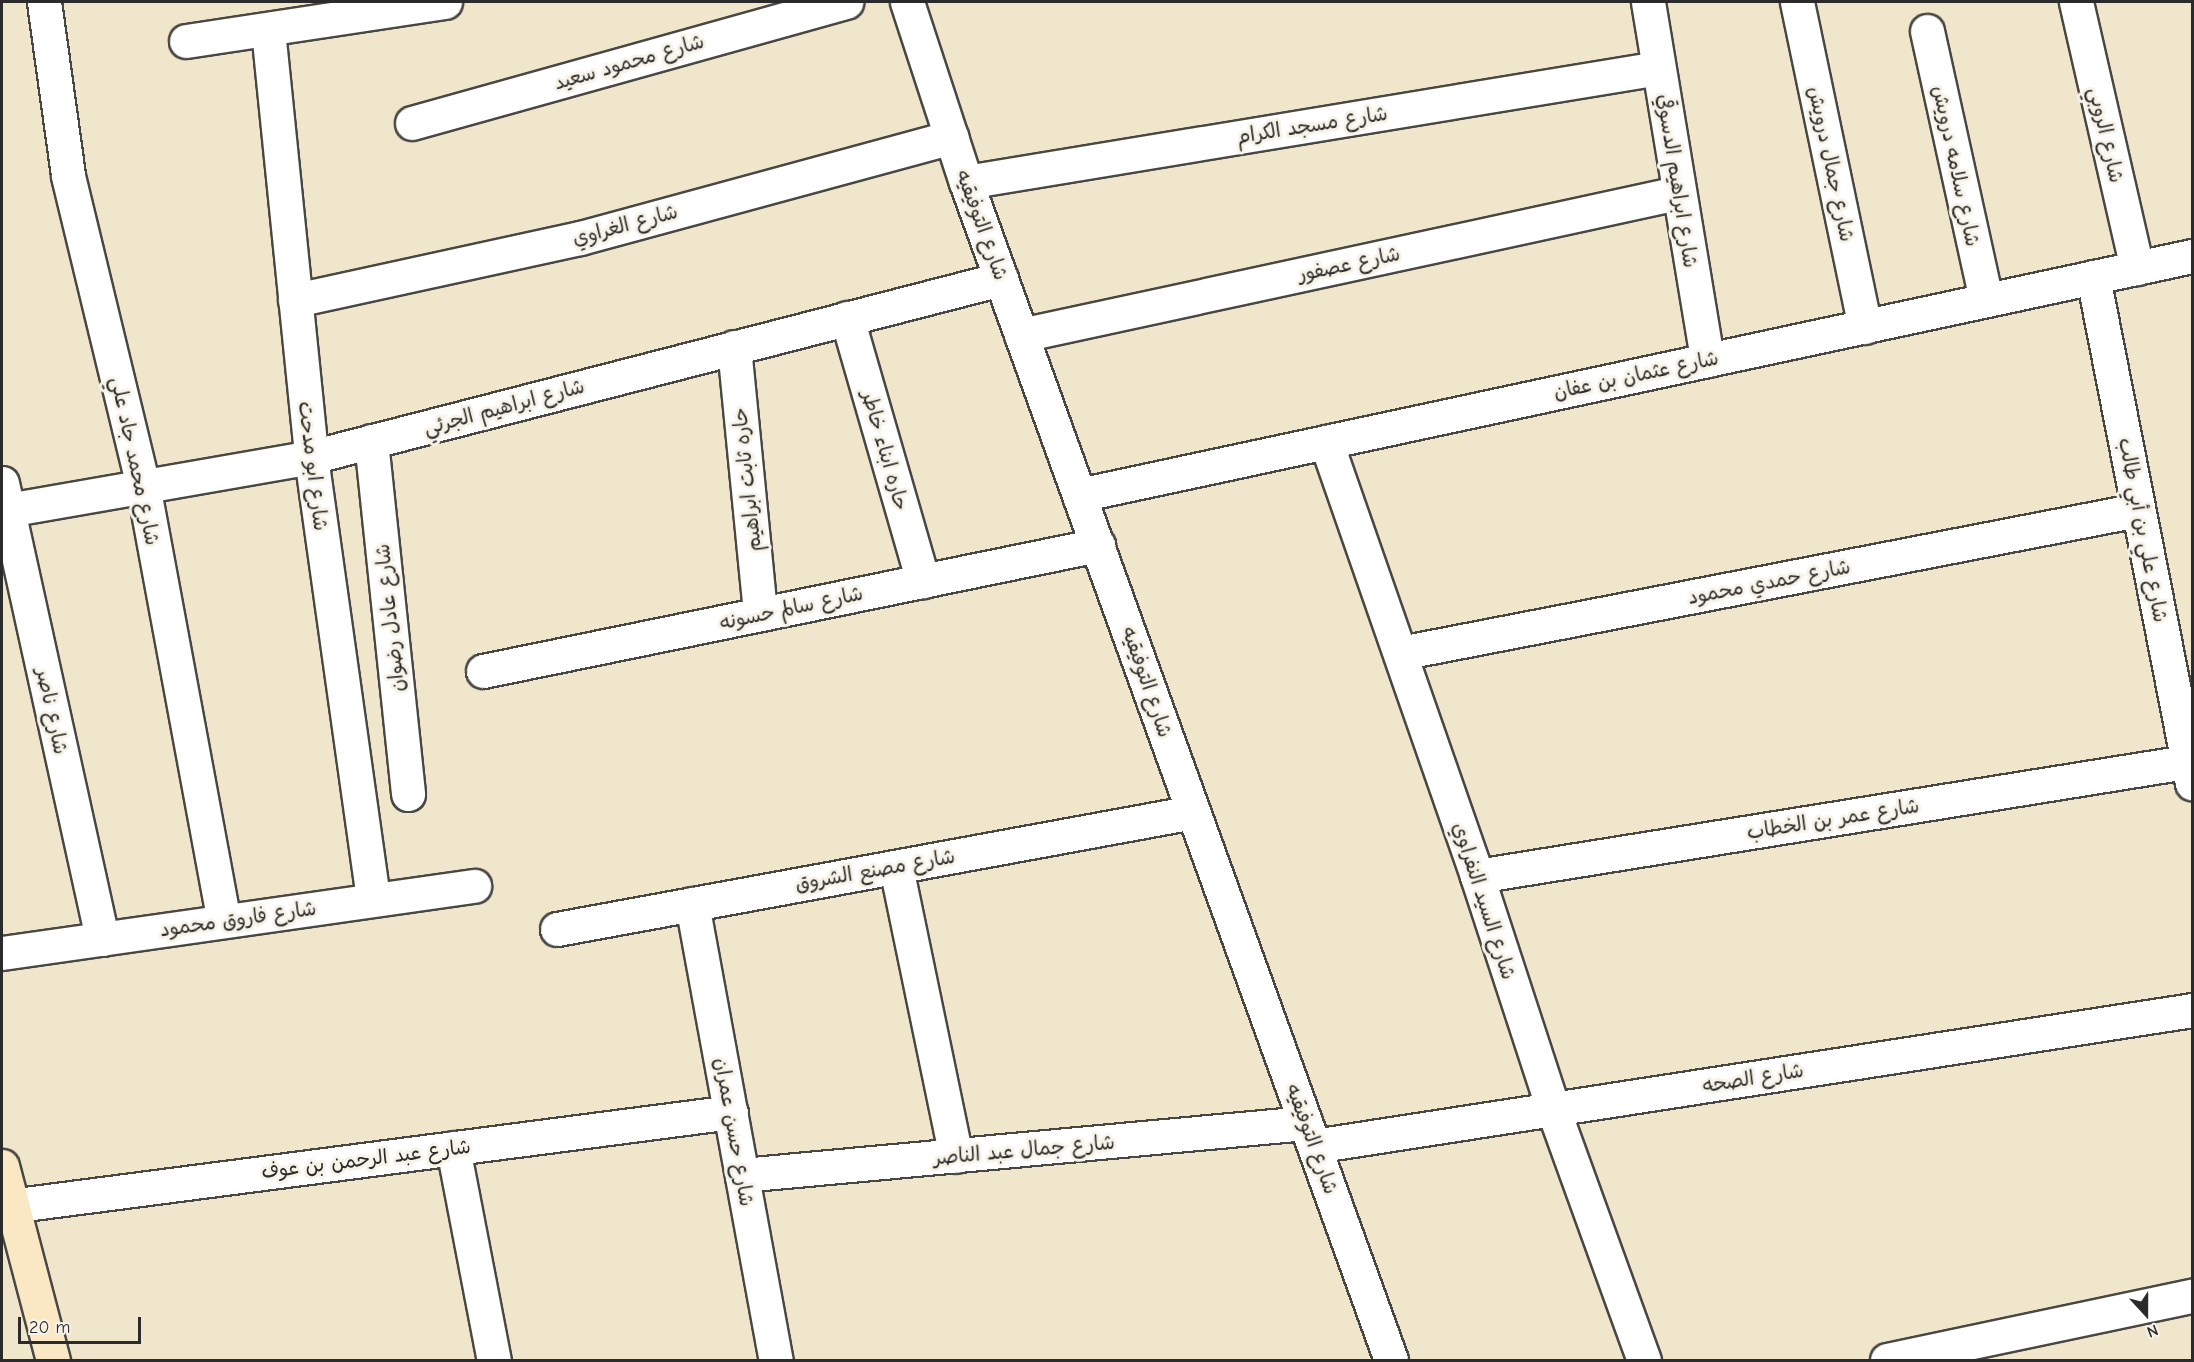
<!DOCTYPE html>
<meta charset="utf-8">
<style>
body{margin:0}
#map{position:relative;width:2194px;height:1362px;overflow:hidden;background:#f0e6cc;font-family:"Comic Neue","Playpen Sans Arabic",sans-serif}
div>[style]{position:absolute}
.roads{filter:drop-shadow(2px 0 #494743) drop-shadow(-2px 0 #494743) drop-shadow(0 2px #494743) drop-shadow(0 -2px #494743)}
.street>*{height:33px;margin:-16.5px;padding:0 16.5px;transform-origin:16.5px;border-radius:16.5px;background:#fff}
.secondary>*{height:33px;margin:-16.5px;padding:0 16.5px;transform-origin:16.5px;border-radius:16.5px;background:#fae7c3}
span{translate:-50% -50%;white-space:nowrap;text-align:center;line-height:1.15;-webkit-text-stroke:6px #f7f3e8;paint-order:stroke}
.street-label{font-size:20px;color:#2b2b2b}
.frame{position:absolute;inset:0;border:3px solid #2b2b2b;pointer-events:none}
.north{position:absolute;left:2116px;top:1284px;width:60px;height:60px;-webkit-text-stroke:4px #f7f3e8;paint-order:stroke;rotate:159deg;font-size:16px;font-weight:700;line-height:24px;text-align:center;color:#2b2b2b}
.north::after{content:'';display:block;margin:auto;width:21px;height:27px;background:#2b2b2b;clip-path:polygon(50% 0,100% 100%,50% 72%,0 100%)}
.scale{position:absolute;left:18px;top:1317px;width:123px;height:27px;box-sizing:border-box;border:3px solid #2b2b2b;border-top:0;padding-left:8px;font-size:18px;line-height:21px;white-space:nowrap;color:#2b2b2b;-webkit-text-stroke:4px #f7f3e8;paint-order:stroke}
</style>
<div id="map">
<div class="roads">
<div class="street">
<div style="left:44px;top:2px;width:176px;rotate:82.1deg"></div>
<div style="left:68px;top:176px;width:318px;rotate:76.4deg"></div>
<div style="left:143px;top:485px;width:443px;rotate:79.5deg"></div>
<div style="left:907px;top:2px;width:189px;rotate:71.9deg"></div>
<div style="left:966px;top:182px;width:1252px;rotate:70.16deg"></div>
<div style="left:1648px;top:2px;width:363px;rotate:80.6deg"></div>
<div style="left:1797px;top:2px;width:332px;rotate:78.2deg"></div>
<div style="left:2076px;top:2px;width:273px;rotate:77.1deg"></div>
<div style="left:268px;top:30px;width:429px;rotate:84.2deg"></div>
<div style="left:311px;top:457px;width:447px;rotate:82deg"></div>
<div style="left:1927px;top:31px;width:275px;rotate:77.6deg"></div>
<div style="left:186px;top:41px;width:262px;rotate:-8.6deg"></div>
<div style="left:412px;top:123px;width:451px;rotate:-15.6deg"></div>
<div style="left:966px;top:182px;width:701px;rotate:-9.35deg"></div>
<div style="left:2093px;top:277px;width:516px;rotate:78.93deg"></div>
<div style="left:295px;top:300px;width:292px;rotate:-12.3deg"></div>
<div style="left:580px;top:238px;width:385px;rotate:-15.2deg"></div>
<div style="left:847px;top:318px;width:274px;rotate:73.9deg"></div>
<div style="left:1021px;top:335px;width:672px;rotate:-12.2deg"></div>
<div style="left:734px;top:347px;width:268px;rotate:84.4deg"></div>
<div style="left:371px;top:441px;width:355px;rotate:84deg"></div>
<div style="left:1326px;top:442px;width:460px;rotate:70.8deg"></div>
<div style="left:1477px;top:876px;width:245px;rotate:71.9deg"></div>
<div style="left:1553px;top:1109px;width:267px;rotate:70.1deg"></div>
<div style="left:2px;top:483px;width:467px;rotate:77.6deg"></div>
<div style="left:1079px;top:495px;width:1138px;rotate:-12.12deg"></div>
<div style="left:2px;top:511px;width:314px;rotate:-9.9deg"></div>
<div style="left:311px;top:457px;width:713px;rotate:-14.47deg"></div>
<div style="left:1400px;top:653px;width:752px;rotate:-10.97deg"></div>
<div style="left:483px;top:671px;width:628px;rotate:-11.58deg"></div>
<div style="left:896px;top:867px;width:295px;rotate:78.3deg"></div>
<div style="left:1477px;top:876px;width:724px;rotate:-9.14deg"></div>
<div style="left:692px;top:904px;width:464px;rotate:79.6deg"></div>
<div style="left:557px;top:929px;width:647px;rotate:-10.42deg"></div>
<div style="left:2px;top:953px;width:477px;rotate:-8.1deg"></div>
<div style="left:1314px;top:1146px;width:888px;rotate:-8.8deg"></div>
<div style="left:453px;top:1148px;width:216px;rotate:79.1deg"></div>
<div style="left:742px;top:1175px;width:566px;rotate:-5.27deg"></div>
<div style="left:2px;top:1207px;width:735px;rotate:-7.42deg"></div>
<div style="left:1887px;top:1360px;width:312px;rotate:-11.9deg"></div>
</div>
<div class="secondary">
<div style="left:2px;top:1166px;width:201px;rotate:75.3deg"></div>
</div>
</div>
<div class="street-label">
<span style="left:629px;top:62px;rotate:-16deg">شارع محمود سعيد</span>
<span style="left:1312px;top:125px;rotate:-9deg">شارع مسجد الكرام</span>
<span style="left:2106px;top:135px;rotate:77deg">شارع الروبي</span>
<span style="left:1831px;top:164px;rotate:78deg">شارع جمال درويش</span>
<span style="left:1956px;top:166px;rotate:78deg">شارع سلامه درويش</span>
<span style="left:1677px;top:181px;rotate:81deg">شارع ابراهيم الدسوقي</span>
<span style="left:625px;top:225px;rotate:-15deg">شارع الغراوي</span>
<span style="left:982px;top:225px;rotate:70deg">شارع التوفيقيه</span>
<span style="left:1349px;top:264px;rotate:-12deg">شارع عصفور</span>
<span style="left:1636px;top:375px;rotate:-12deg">شارع عثمان بن عفان</span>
<span style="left:504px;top:407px;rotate:-15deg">شارع ابراهيم الجرئي</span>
<span style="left:885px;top:450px;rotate:74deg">حاره ابناء خاطر</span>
<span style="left:135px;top:461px;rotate:78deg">شارع محمد جاد علي</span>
<span style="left:313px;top:466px;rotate:83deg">شارع ابو مدحت</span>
<span style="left:747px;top:480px;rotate:-96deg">حاره ثابت ابراهيم</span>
<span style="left:2143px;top:530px;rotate:79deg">شارع علي بن أبي طالب</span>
<span style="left:1769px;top:582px;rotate:-11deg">شارع حمدي محمود</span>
<span style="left:791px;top:608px;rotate:-12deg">شارع سالم حسونه</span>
<span style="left:390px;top:618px;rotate:-96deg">شارع عادل رضوان</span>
<span style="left:1147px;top:682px;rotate:71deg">شارع التوفيقيه</span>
<span style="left:52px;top:711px;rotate:78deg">شارع ناصر</span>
<span style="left:1833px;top:819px;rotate:-9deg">شارع عمر بن الخطاب</span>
<span style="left:875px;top:870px;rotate:-10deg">شارع مصنع الشروق</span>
<span style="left:1484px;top:901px;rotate:72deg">شارع السيد النفراوي</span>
<span style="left:238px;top:919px;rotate:-8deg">شارع فاروق محمود</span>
<span style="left:1753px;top:1078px;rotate:-9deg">شارع الصحه</span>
<span style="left:734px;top:1132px;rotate:80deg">شارع حسن عمران</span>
<span style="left:1312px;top:1139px;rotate:70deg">شارع التوفيقيه</span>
<span style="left:1024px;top:1150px;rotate:-5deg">شارع جمال عبد الناصر</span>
<span style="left:366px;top:1159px;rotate:-7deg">شارع عبد الرحمن بن عوف</span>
</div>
<div class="frame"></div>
<div class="north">N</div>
<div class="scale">20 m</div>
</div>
